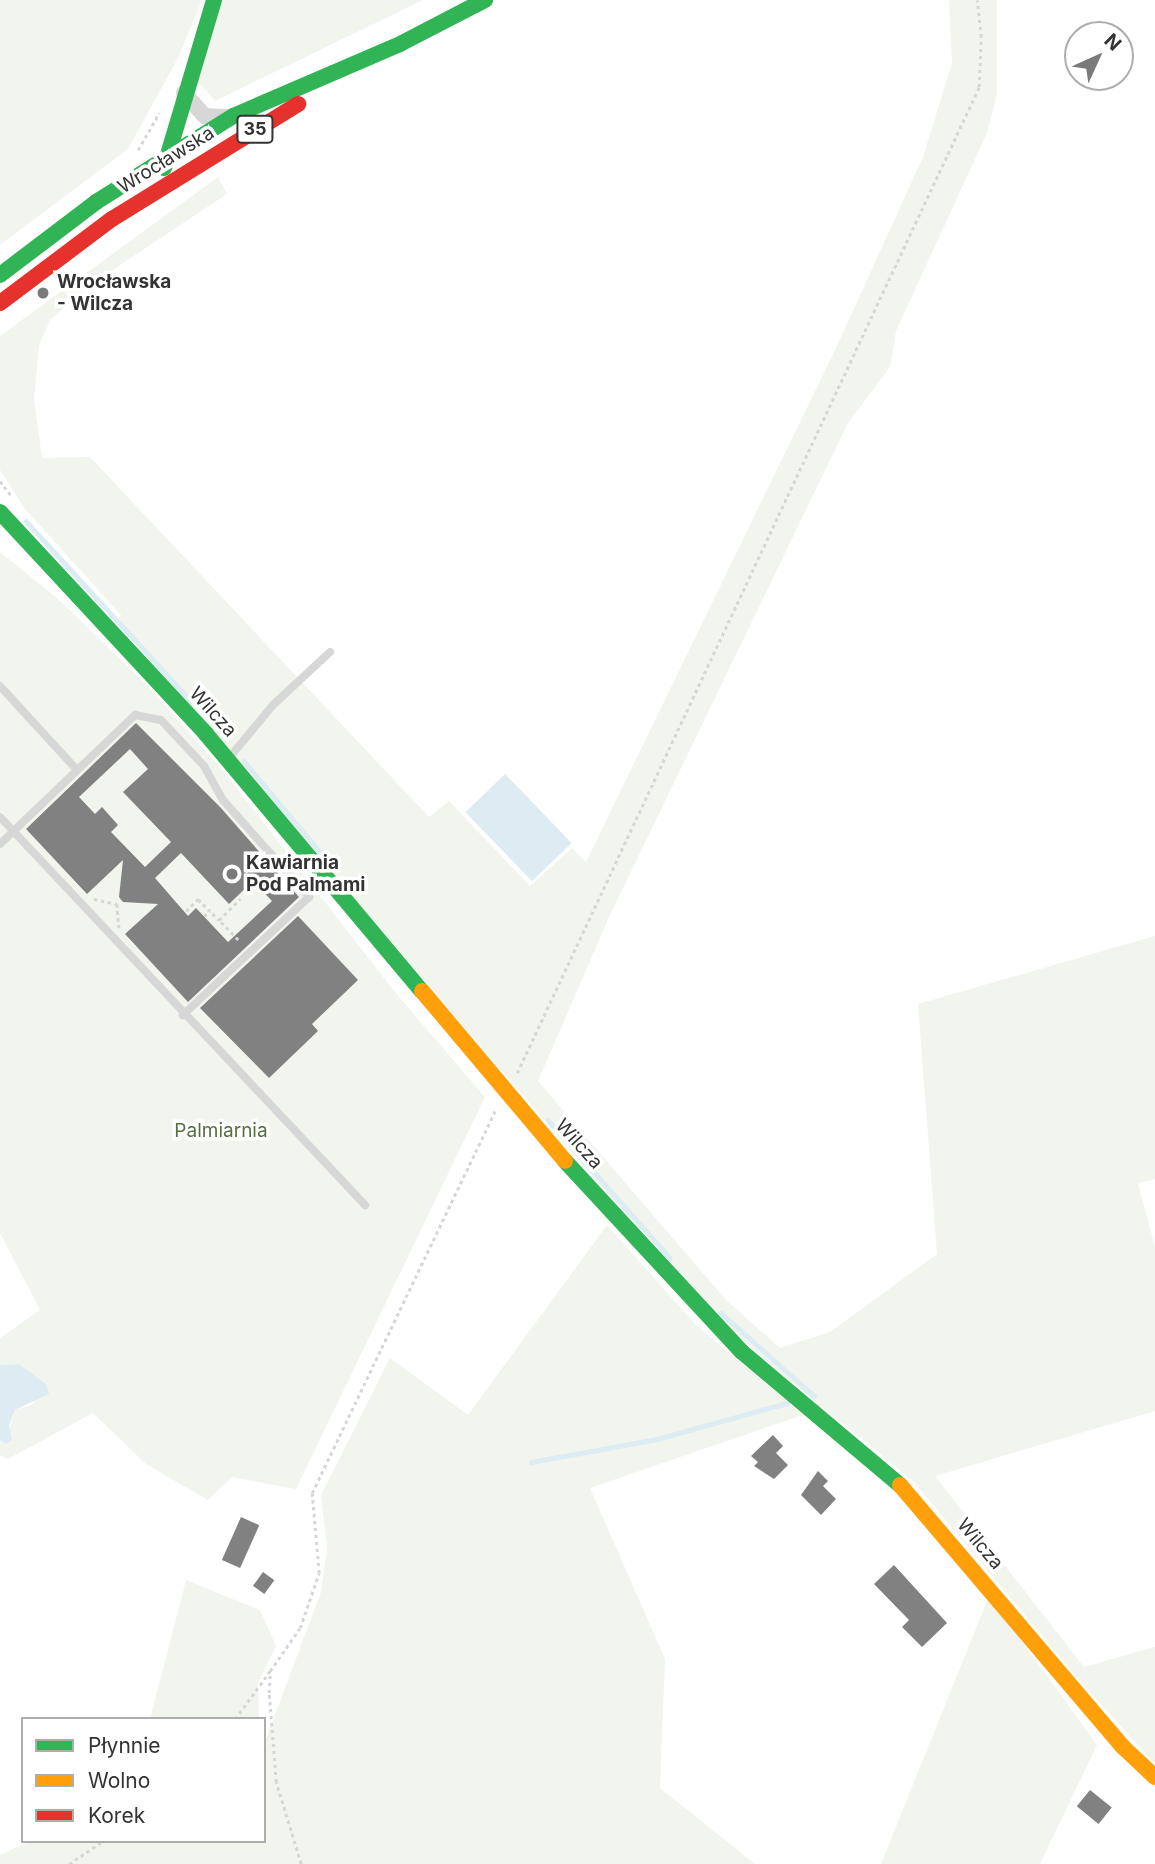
<!DOCTYPE html>
<meta charset="utf-8">
<style>
body{margin:0}
#map{position:relative;width:1155px;height:1864px;overflow:hidden;background:#fff;font-family:Inter,sans-serif}
div>[style]{position:absolute}
.green>*{inset:0;background:#f1f5ed}
.water>*{inset:0;background:#ddebf3;transform-origin:0 0}
.stream>*{height:4.5px;margin:-2.25px;padding:0 2.25px;transform-origin:2.25px;border-radius:2.25px;background:#ddebf3}
.building>*{inset:0;background:#818181;transform-origin:0 0}
.path>*{height:2.5px;margin-top:-1.25px;transform-origin:0;background:repeating-linear-gradient(90deg,#d6d6d6 0 3.5px,transparent 0 7px)}
.lane>*{height:8px;margin:-4px;padding:0 4px;transform-origin:4px;border-radius:4px;background:#d7d7d7}
.street>*{height:16px;margin:-8px;padding:0 8px;transform-origin:8px;border-radius:8px;background:#d7d7d7}
.fast>*{height:16px;margin:-8px;padding:0 8px;transform-origin:8px;border-radius:8px;background:#30b455}
.slow>*{height:16px;margin:-8px;padding:0 8px;transform-origin:8px;border-radius:8px;background:#ff9f0a}
.jam>*{height:16px;margin:-8px;padding:0 8px;transform-origin:8px;border-radius:8px;background:#e5322d}
.dots>*{width:19px;height:19px;translate:-50% -50%;box-sizing:border-box;border:4px solid #fff;border-radius:50%}
span{translate:-50% -50%;white-space:nowrap;text-align:center;line-height:1.15;-webkit-text-stroke:7px #fff;paint-order:stroke}
.shield-label span{padding:2px 5px;background:#fff;border:2px solid;border-radius:5px;-webkit-text-stroke-width:0}
.shield-label{font-size:18px;color:#333;font-weight:700}
.street-label{font-size:19px;color:#333}
.poi-label{font-size:19px;color:#333;font-weight:700}
.left{translate:0 -50%;text-align:left}
.park-label{font-size:19px;color:#56703f}
.legend{position:absolute;left:21px;top:1717px;width:245px;height:126px;box-sizing:border-box;background:#fff;border:2px solid #adadad;margin:0;padding:9px 12px;list-style:none;font-size:21px;color:#333}
.legend li{display:flex;align-items:center;gap:14px;height:35px}
.legend b{width:35px;border:2px solid #adadad}
.north{position:absolute;left:1064px;top:21px;width:70px;height:70px;box-sizing:border-box;background:#fff;border:2px solid #adadad;border-radius:50%;rotate:45deg;font-size:19px;font-weight:700;line-height:28px;text-align:center;color:#333}
.north::after{content:'';display:block;margin:auto;width:24px;height:32px;background:#7a7a7a;clip-path:polygon(50% 0,100% 100%,50% 72%,0 100%)}
</style>
<div id="map">
<div class="green">
<div style="clip-path:polygon(0 0,202px 0,178px 58px,128px 149px,0 245px)"></div>
<div style="clip-path:polygon(223px 0,423px 0,215px 101px,196px 80px)"></div>
<div style="clip-path:polygon(949px 0,997px 0,997px 94px,987px 133px,896px 331px,890px 367px,848px 423px,610px 915px,538px 1081px,726px 1300px,780px 1348px,830px 1332px,937px 1254px,918px 1004px,1155px 936px,1155px 1179px,1138px 1183px,1155px 1247px,1155px 1411px,935px 1476px,1084px 1667px,1155px 1647px,1155px 1764px,1078px 1679px,913px 1481px,749px 1347px,607px 1193px,117px 623px,121px 615px,25px 509px,0 470px,0 336px,218px 177px,227px 194px,96px 281px,51px 319px,39px 345px,34px 399px,42px 458px,90px 457px,429px 817px,449px 801px,530px 886px,572px 848px,586px 862px,837px 346px,923px 157px,952px 63px)"></div>
<div style="clip-path:polygon(0 552px,57px 598px,144px 682px,226px 774px,394px 991px,485px 1097px,296px 1489px,232px 1477px,208px 1500px,146px 1464px,93px 1413px,8px 1459px,0 1455px,0 1440px,5px 1444px,15px 1410px,33px 1404px,46px 1384px,19px 1364px,0 1365px,0 1338px,40px 1310px,0 1233px)"></div>
<div style="clip-path:polygon(607px 1225px,696px 1325px,803px 1415px,590px 1488px,665px 1659px,660px 1788px,755px 1864px,0 1864px,0 1855px,31px 1841px,264px 1841px,264px 1744px,321px 1592px,327px 1547px,321px 1495px,390px 1358px,468px 1415px)"></div>
<div style="clip-path:polygon(186px 1580px,260px 1610px,276px 1646px,258px 1683px,259px 1719px,150px 1719px)"></div>
<div style="clip-path:polygon(989px 1596px,1097px 1745px,1040px 1864px,881px 1864px)"></div>
</div>
<div class="water">
<div style="left:505px;top:774px;width:96px;height:55px;rotate:46deg"></div>
<div style="clip-path:polygon(19px 1364px,46px 1384px,49px 1394px,15px 1410px,9px 1426px,12px 1440px,5px 1444px,0 1440px,0 1365px)"></div>
</div>
<div class="stream">
<div style="left:26px;top:521px;width:244px;rotate:47.5deg"></div>
<div style="left:244px;top:761px;width:136px;rotate:50.1deg"></div>
<div style="left:548px;top:1120px;width:184px;rotate:48.5deg"></div>
<div style="left:721px;top:1313px;width:125px;rotate:41.7deg"></div>
<div style="left:531px;top:1462px;width:128px;rotate:-10.3deg"></div>
<div style="left:657px;top:1439px;width:135px;rotate:-15.5deg"></div>
</div>
<div class="building">
<div style="clip-path:polygon(evenodd,136px 723px,221px 808px,299px 897px,188px 1002px,125px 934px,158px 904px,123px 902px,119px 897px,123px 860px,87px 894px,26px 829px,136px 723px,130px 749px,148px 769px,123px 792px,171px 842px,145px 867px,111px 832px,118px 825px,102px 807px,95px 814px,79px 797px,130px 749px,136px 723px,181px 853px,229px 904px,253px 881px,272px 901px,228px 942px,196px 908px,188px 916px,155px 878px,181px 853px)"></div>
<div style="clip-path:polygon(298px 916px,358px 980px,312px 1024px,318px 1031px,269px 1078px,200px 1008px)"></div>
<div style="clip-path:polygon(773px 1435px,783px 1446px,776px 1453px,788px 1465px,774px 1479px,754px 1466px,758px 1462px,751px 1456px)"></div>
<div style="clip-path:polygon(818px 1471px,828px 1481px,823px 1486px,836px 1499px,821px 1515px,801px 1495px)"></div>
<div style="left:241px;top:1517px;width:20px;height:47px;rotate:24deg"></div>
<div style="clip-path:polygon(894px 1565px,947px 1623px,922px 1647px,902px 1627px,909px 1620px,874px 1584px)"></div>
<div style="left:263px;top:1572px;width:14px;height:17px;rotate:36deg"></div>
<div style="left:1090px;top:1790px;width:28px;height:21px;rotate:39deg"></div>
</div>
<div class="path">
<div style="left:138px;top:150px;width:43px;rotate:-60.4deg"></div>
<div style="left:0;top:481px;width:18px;rotate:52deg"></div>
<div style="left:94px;top:899px;width:24px;rotate:12deg"></div>
<div style="left:117px;top:904px;width:24px;rotate:85deg"></div>
<div style="left:186px;top:911px;width:17px;rotate:-45deg"></div>
<div style="left:198px;top:899px;width:30px;rotate:45deg"></div>
<div style="left:204px;top:916px;width:8px;rotate:-40deg"></div>
<div style="left:238px;top:940px;width:28px;rotate:-134deg"></div>
<div style="left:219px;top:920px;width:30px;rotate:-45deg"></div>
<div style="left:517px;top:1073px;width:1089px;rotate:-64.89deg"></div>
<div style="left:979px;top:87px;width:50px;rotate:-87.7deg"></div>
<div style="left:981px;top:37px;width:37px;rotate:-96deg"></div>
<div style="left:235px;top:1719px;width:59px;rotate:-53.9deg"></div>
<div style="left:69px;top:1864px;width:41px;rotate:-34.1deg"></div>
<div style="left:301px;top:1864px;width:86px;rotate:-107deg"></div>
<div style="left:276px;top:1782px;width:89px;rotate:-94.5deg"></div>
<div style="left:269px;top:1693px;width:22px;rotate:-87deg"></div>
<div style="left:270px;top:1671px;width:52px;rotate:-55.1deg"></div>
<div style="left:300px;top:1628px;width:58px;rotate:-70.9deg"></div>
<div style="left:319px;top:1573px;width:80px;rotate:-95deg"></div>
<div style="left:312px;top:1493px;width:426px;rotate:-64.4deg"></div>
</div>
<div class="lane">
<div style="left:0;top:686px;width:113px;rotate:47.5deg"></div>
<div style="left:229px;top:758px;width:69px;rotate:-50.3deg"></div>
<div style="left:273px;top:705px;width:78px;rotate:-42.9deg"></div>
<div style="left:0;top:817px;width:533px;rotate:46.75deg"></div>
<div style="left:0;top:844px;width:187px;rotate:-43.7deg"></div>
<div style="left:135px;top:715px;width:26px;rotate:11deg"></div>
<div style="left:161px;top:720px;width:63px;rotate:46.9deg"></div>
<div style="left:204px;top:766px;width:39px;rotate:61deg"></div>
<div style="left:223px;top:800px;width:130px;rotate:48.4deg"></div>
<div style="left:309px;top:897px;width:173px;rotate:136.9deg"></div>
</div>
<div class="street">
<div style="left:184px;top:93px;width:31px;rotate:48deg"></div>
<div style="left:205px;top:116px;width:22px;rotate:3deg"></div>
</div>
<div class="fast">
<div style="left:164px;top:168px;width:175px;rotate:-73.4deg"></div>
<div style="left:0;top:275px;width:121px;rotate:-37.2deg"></div>
<div style="left:96px;top:202px;width:162px;rotate:-32.1deg"></div>
<div style="left:233px;top:116px;width:182px;rotate:-23.3deg"></div>
<div style="left:400px;top:44px;width:96px;rotate:-27.4deg"></div>
<div style="left:0;top:512px;width:303px;rotate:47.1deg"></div>
<div style="left:206px;top:734px;width:336px;rotate:50deg"></div>
<div style="left:565px;top:1161px;width:260px;rotate:47.2deg"></div>
<div style="left:742px;top:1352px;width:207px;rotate:40.1deg"></div>
</div>
<div class="slow">
<div style="left:422px;top:991px;width:222px;rotate:49.9deg"></div>
<div style="left:900px;top:1485px;width:344px;rotate:49.6deg"></div>
<div style="left:1123px;top:1747px;width:44px;rotate:43.2deg"></div>
</div>
<div class="jam">
<div style="left:0;top:303px;width:140px;rotate:-36.9deg"></div>
<div style="left:112px;top:219px;width:219px;rotate:-31.7deg"></div>
</div>
<div class="dots">
<div style="left:43px;top:293px;background:#7a7a7a"></div>
<div style="left:232px;top:874px;background:#7a7a7a"></div>
</div>
<div class="shield-label">
<span style="left:255px;top:129px">35</span>
</div>
<div class="street-label">
<span style="left:166px;top:160px;rotate:-32deg">Wrocławska</span>
<span style="left:213px;top:712px;rotate:48deg">Wilcza</span>
<span style="left:579px;top:1144px;rotate:48deg">Wilcza</span>
<span style="left:980px;top:1544px;rotate:50deg">Wilcza</span>
</div>
<div class="poi-label">
<span class="left" style="left:57px;top:293px">Wrocławska<br>- Wilcza</span>
<span class="left" style="left:246px;top:874px">Kawiarnia<br>Pod Palmami</span>
</div>
<div class="park-label">
<span style="left:221px;top:1131px">Palmiarnia</span>
</div>
<ul class="legend">
<li><b style="height:9px;background:#30b455"></b>Płynnie</li>
<li><b style="height:9px;background:#ff9f0a"></b>Wolno</li>
<li><b style="height:9px;background:#e5322d"></b>Korek</li>
</ul>
<div class="north">N</div>
</div>
